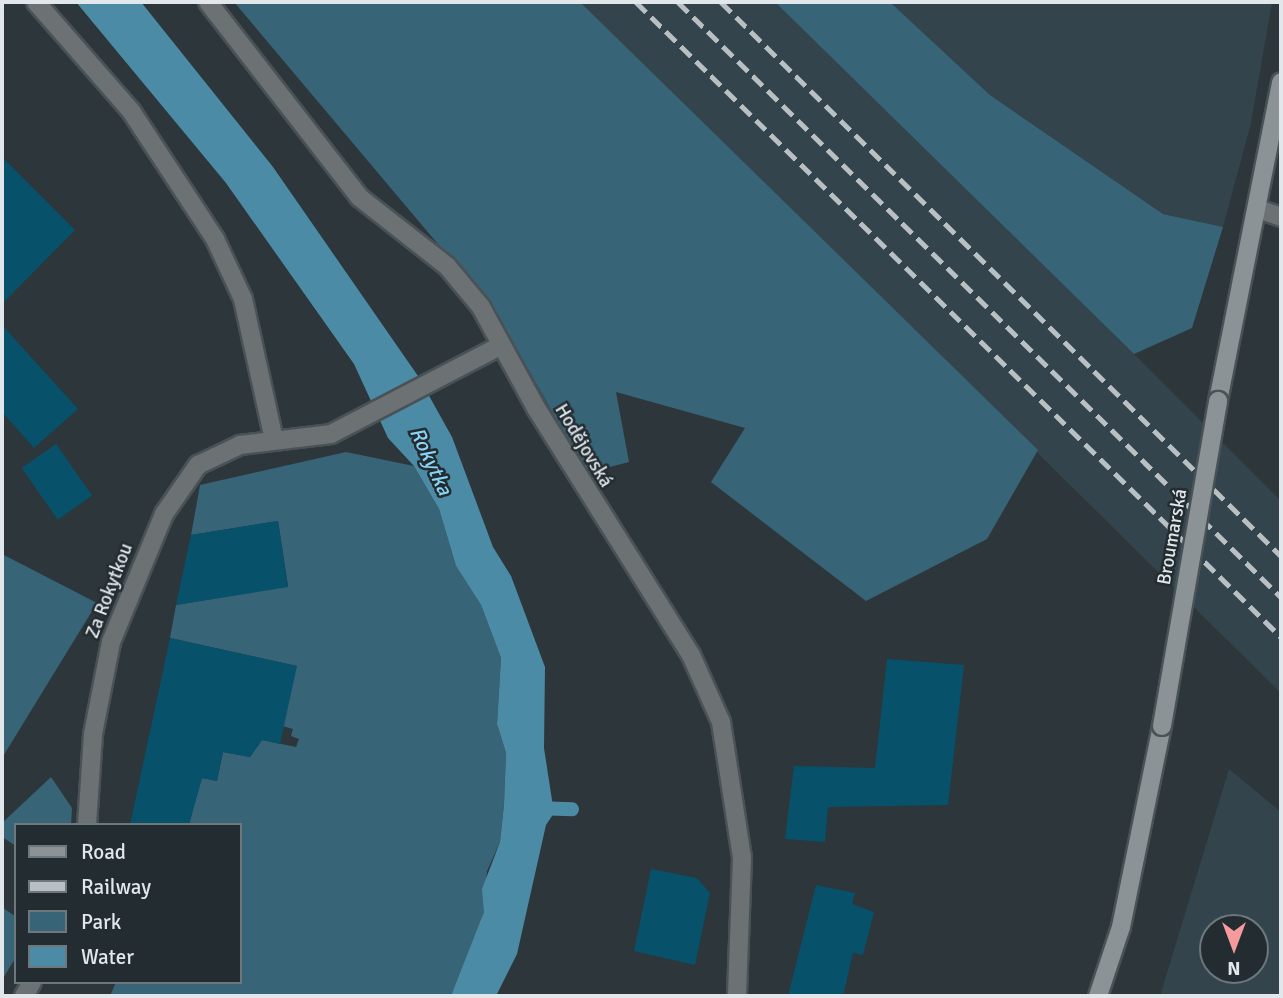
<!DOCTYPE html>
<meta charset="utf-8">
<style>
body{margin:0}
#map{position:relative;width:1283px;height:998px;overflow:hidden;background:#2c363b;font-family:Signika,sans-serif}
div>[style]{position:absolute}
.built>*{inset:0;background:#33444c}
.green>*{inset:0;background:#386477}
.water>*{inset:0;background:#4c8ba6}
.stream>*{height:14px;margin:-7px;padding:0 7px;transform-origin:7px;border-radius:7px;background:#4c8ba6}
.building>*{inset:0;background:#08516b;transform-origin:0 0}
.roads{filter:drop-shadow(2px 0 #495257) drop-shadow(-2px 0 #495257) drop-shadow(0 2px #495257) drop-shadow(0 -2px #495257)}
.street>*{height:18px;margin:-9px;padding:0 9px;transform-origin:9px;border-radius:9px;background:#6c7174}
.secondary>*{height:18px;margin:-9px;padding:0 9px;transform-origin:9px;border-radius:9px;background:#8b9397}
.rail>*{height:5px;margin-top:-2.5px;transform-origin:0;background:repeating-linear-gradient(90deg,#b9c0c3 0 14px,transparent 0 21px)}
.bridges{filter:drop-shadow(2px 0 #495257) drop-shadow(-2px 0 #495257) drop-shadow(0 2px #495257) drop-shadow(0 -2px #495257)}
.secondary-bridge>*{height:18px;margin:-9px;padding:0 9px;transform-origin:9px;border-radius:9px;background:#8b9397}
span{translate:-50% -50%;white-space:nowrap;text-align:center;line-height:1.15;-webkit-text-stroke:5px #222c31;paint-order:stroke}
.street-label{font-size:19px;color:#e1e7ea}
.water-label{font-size:21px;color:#8cd4f6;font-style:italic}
.frame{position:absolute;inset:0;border:4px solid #e1e7ea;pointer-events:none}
.legend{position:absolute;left:14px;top:823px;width:228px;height:161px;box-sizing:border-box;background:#222c31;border:2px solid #6e777b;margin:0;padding:9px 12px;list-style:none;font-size:21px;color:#e1e7ea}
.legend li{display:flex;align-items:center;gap:14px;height:35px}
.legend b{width:35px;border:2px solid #6e777b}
.north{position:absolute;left:1199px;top:914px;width:70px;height:70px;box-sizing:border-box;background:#222c31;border:2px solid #6e777b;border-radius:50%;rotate:180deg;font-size:19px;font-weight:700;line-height:28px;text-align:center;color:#e1e7ea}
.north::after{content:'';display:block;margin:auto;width:24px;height:32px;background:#f59b9c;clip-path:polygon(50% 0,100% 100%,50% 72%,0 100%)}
</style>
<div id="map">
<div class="built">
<div style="clip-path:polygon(580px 2px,775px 2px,1134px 354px,1281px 501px,1281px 693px)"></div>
<div style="clip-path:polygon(890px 2px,1272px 2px,1251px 123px,1223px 227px,1163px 214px,990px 95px)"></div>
<div style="clip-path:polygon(evenodd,1229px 769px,1281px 812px,1281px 996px,1160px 996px,1229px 769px,1213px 928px,1255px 928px,1255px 970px,1213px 970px,1213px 928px)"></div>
</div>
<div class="green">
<div style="clip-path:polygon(234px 2px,580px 2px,1038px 450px,987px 539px,866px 601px,711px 482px,745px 428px,616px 392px,629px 462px,587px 473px,496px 313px)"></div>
<div style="clip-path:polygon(775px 2px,890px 2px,990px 95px,1163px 214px,1223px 227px,1192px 328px,1134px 354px)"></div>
<div style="clip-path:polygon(346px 452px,414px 466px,439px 509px,456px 566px,481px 605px,501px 658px,497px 724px,506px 753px,504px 803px,500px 842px,487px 871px,484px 912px,472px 951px,451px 996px,110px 996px,116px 982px,240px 982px,240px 825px,189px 825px,194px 804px,202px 778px,217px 781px,223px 752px,250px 757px,262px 740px,296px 747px,299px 739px,291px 736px,293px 729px,261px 720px,297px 666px,170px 638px,176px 605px,288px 586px,278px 521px,191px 535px,200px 485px)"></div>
<div style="clip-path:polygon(2px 554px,97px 603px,2px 758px)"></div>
<div style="clip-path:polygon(51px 777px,72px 808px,71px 825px,16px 825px,16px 846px,2px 837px,2px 823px)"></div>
<div style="clip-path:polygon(2px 907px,16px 917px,16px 957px,2px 980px)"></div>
</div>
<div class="water">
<div style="clip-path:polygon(76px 2px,141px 2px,273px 167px,418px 376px,452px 437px,493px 547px,511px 576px,545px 667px,544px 748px,554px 813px,546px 825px,517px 954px,496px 996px,451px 996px,484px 912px,482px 889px,500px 842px,504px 804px,506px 753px,497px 724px,501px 658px,481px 605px,456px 566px,439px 509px,414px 466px,388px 438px,354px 364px,226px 183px)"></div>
</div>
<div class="stream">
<div style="left:535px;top:808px;width:37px;rotate:2deg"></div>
</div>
<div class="building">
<div style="clip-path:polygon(2px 157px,75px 230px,2px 304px)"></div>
<div style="clip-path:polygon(2px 325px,78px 409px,34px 448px,2px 412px)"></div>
<div style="left:56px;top:444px;width:63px;height:42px;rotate:55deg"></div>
<div style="clip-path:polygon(278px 521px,288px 587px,176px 605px,191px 535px)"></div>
<div style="clip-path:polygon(170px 638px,297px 666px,280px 744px,262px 740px,250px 757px,223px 752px,217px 781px,202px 778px,189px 825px,130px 825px)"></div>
<div style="clip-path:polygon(887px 659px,964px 665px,948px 805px,828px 807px,825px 842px,785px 839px,794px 766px,875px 768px)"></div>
<div style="clip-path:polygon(651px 869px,697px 878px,710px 893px,695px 965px,634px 951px)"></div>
<div style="clip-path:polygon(816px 885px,855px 893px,852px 904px,874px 912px,863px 955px,853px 953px,843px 996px,788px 996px)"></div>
</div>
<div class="roads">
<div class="street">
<div style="left:36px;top:2px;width:145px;rotate:48.9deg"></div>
<div style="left:131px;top:111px;width:153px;rotate:56.7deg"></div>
<div style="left:215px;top:239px;width:66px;rotate:65deg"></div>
<div style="left:243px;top:299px;width:144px;rotate:77.6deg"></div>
<div style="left:208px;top:2px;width:247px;rotate:52.2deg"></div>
<div style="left:359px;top:197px;width:112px;rotate:38.1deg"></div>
<div style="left:447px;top:266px;width:53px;rotate:50.3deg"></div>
<div style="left:481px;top:307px;width:115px;rotate:61.4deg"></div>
<div style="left:536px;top:408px;width:292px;rotate:57.9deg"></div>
<div style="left:691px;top:655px;width:73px;rotate:65.9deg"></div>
<div style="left:721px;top:722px;width:138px;rotate:81.2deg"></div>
<div style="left:742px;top:858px;width:138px;rotate:92.1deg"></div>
<div style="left:1258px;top:209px;width:24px;rotate:19deg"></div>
<div style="left:87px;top:825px;width:91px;rotate:-86.2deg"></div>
<div style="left:93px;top:734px;width:94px;rotate:-78.9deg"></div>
<div style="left:111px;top:642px;width:139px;rotate:-67.5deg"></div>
<div style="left:164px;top:514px;width:60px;rotate:-55.2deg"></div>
<div style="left:198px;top:465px;width:47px;rotate:-25.5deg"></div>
<div style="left:240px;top:445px;width:92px;rotate:-6.9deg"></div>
<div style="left:331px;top:434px;width:191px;rotate:-27.5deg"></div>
<div style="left:24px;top:996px;width:16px;rotate:-60deg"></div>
</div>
<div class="secondary">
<div style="left:1218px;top:401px;width:325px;rotate:-78.8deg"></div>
<div style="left:1098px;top:996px;width:73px;rotate:-71.6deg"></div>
<div style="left:1121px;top:927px;width:205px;rotate:-78.5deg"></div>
</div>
</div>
<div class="rail">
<div style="left:636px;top:2px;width:905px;rotate:44.55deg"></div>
<div style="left:678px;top:2px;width:847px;rotate:44.62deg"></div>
<div style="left:721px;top:2px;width:788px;rotate:44.69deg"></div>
</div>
<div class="bridges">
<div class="secondary-bridge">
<div style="left:1162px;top:726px;width:330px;rotate:-80.2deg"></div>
</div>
</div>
<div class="street-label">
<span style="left:583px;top:446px;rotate:59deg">Hodějovská</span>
<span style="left:1173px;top:537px;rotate:-80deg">Broumarská</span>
<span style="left:110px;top:591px;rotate:-69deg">Za Rokytkou</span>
</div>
<div class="water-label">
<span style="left:431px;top:461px;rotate:65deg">Rokytka</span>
</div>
<div class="frame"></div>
<ul class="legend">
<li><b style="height:9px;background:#8b9397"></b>Road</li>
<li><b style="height:9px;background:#b9c0c3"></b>Railway</li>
<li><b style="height:19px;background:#386477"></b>Park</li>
<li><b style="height:19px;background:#4c8ba6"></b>Water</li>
</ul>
<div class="north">N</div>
</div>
